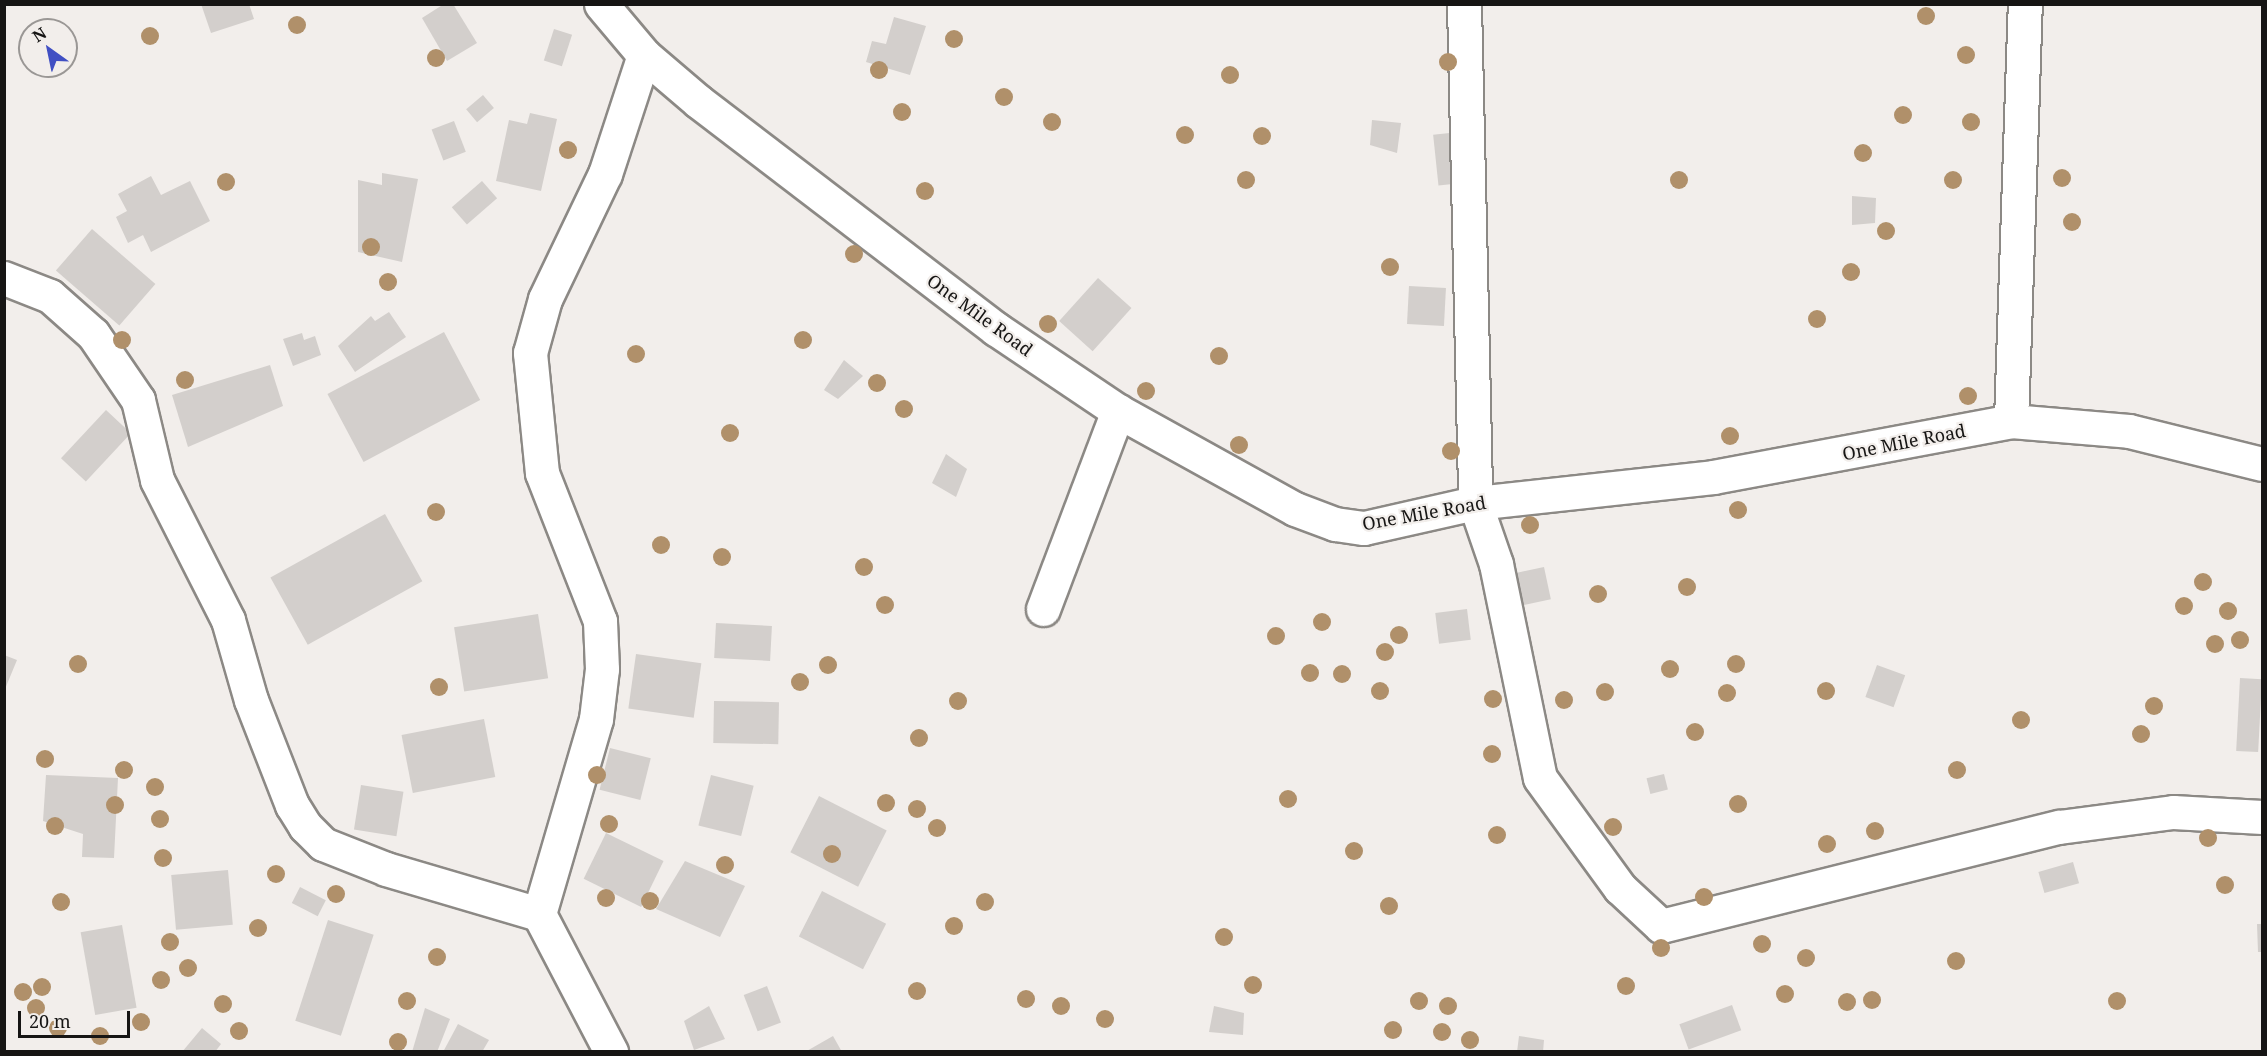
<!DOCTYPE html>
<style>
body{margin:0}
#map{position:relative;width:2267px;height:1056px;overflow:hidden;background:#f2eeeb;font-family:"Noto Serif",serif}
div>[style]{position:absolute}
.building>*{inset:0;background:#d3cfcc;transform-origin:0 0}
.roads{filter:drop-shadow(2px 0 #8c8985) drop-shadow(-2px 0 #8c8985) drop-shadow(0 2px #8c8985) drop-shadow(0 -2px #8c8985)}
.minor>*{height:33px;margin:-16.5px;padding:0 16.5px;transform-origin:16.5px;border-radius:16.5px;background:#fff}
.trees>*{width:18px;height:18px;margin:-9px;border-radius:50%;background:#b0906a}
span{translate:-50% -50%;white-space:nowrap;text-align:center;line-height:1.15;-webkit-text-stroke:4.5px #f2eeeb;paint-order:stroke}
.street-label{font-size:18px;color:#161514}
.frame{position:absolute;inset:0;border:6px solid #161514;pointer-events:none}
.north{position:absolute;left:18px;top:18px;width:60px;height:60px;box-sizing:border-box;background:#f2eeeb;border:2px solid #9a9795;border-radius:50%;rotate:327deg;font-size:16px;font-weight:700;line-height:24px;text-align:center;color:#161514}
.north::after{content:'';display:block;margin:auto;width:21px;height:27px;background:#404fc3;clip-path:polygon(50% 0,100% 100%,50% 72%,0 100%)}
.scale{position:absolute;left:18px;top:1011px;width:112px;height:27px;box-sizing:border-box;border:3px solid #161514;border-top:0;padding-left:8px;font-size:18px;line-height:21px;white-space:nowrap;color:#161514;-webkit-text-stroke:4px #f2eeeb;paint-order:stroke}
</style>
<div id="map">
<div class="building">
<div style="clip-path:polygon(201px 4px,249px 4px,254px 19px,211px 33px)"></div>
<div style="clip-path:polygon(444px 4px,453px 4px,477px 43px,447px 61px,422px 18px)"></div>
<div style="clip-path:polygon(894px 17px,926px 26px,910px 75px,866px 62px,872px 41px,886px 44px)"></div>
<div style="left:554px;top:29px;width:19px;height:33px;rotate:18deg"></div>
<div style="left:483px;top:95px;width:17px;height:22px;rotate:50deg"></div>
<div style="clip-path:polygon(530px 113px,557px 119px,541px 191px,496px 181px,509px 120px,527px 124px)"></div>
<div style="clip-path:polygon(1372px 120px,1401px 123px,1397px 153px,1370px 145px)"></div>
<div style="left:454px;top:121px;width:33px;height:24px;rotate:69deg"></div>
<div style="left:1459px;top:132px;width:51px;height:26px;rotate:84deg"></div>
<div style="clip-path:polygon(382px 173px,418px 179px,402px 262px,358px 252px,358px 180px,382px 185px)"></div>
<div style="clip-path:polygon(151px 176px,161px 195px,190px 181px,210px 221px,151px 252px,143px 235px,128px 243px,116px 217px,127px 211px,118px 194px)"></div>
<div style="left:482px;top:181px;width:23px;height:40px;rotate:49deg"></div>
<div style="clip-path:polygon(1852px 196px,1876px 198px,1875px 223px,1852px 225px)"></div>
<div style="left:92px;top:229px;width:84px;height:55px;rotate:41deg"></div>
<div style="left:1098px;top:278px;width:45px;height:58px;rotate:42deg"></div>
<div style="left:1409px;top:286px;width:37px;height:38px;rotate:3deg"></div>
<div style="clip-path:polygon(389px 312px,406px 337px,355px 372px,338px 346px,371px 316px,375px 321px)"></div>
<div style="left:444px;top:332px;width:77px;height:132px;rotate:62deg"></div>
<div style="clip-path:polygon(302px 333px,304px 340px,315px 336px,321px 355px,293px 366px,283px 339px)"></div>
<div style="clip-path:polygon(844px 360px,863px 376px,838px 399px,824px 390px)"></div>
<div style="clip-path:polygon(270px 365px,283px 406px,188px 447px,172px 395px)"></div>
<div style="left:106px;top:410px;width:34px;height:66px;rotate:43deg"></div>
<div style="clip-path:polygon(946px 454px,967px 469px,956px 497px,932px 483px)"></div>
<div style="left:385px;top:514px;width:77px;height:131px;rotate:61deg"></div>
<div style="left:1544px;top:567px;width:33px;height:32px;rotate:78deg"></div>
<div style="left:1467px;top:609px;width:31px;height:32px;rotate:83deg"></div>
<div style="left:538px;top:614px;width:65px;height:85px;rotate:81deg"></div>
<div style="left:716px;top:623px;width:56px;height:35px;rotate:3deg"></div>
<div style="left:636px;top:654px;width:66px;height:55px;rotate:8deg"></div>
<div style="clip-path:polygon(4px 655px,17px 660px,5px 689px,4px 689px)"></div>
<div style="left:1877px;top:665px;width:30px;height:34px;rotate:20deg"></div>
<div style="left:2240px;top:678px;width:22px;height:73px;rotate:3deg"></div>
<div style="left:714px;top:701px;width:65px;height:42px;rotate:1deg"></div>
<div style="left:484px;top:719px;width:59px;height:84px;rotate:79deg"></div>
<div style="left:610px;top:748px;width:42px;height:43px;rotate:14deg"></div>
<div style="left:1664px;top:774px;width:16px;height:18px;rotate:76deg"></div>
<div style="clip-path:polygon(46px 775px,118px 778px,114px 858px,82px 857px,83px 834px,43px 821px)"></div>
<div style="left:711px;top:775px;width:44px;height:52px;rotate:14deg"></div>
<div style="left:361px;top:785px;width:43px;height:45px;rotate:9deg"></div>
<div style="left:819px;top:796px;width:76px;height:63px;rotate:27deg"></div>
<div style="left:606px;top:833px;width:64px;height:51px;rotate:26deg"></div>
<div style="clip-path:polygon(685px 861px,745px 886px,720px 937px,656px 909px)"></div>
<div style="left:2073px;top:862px;width:22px;height:36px;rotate:74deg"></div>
<div style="left:228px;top:870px;width:55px;height:57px;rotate:85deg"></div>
<div style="left:300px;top:887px;width:29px;height:18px;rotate:27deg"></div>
<div style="left:822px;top:891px;width:72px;height:51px;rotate:27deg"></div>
<div style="left:328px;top:920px;width:48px;height:106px;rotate:18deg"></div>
<div style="clip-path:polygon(2257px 924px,2262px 924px,2262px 952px,2258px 952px)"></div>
<div style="left:122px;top:925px;width:84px;height:42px;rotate:80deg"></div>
<div style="left:767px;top:986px;width:39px;height:25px;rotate:69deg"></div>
<div style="left:1732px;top:1005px;width:27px;height:56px;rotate:70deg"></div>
<div style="clip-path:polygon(709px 1006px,725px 1039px,694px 1050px,684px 1021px)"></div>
<div style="clip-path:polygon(1214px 1006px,1244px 1013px,1243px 1035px,1209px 1032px)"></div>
<div style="clip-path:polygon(425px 1008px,450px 1019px,437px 1052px,412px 1052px)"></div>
<div style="clip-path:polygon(458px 1024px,489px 1040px,482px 1052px,443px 1052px)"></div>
<div style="clip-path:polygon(202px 1028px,221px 1044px,215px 1052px,182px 1052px)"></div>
<div style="clip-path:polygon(833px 1036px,842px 1052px,805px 1052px)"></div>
<div style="clip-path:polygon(1519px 1036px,1544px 1040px,1543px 1052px,1517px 1052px)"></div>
</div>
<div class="roads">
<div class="minor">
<div style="left:601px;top:4px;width:67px;rotate:49.9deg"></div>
<div style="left:644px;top:55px;width:72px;rotate:40.5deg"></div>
<div style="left:699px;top:102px;width:374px;rotate:37.4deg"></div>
<div style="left:996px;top:329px;width:147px;rotate:33.9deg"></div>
<div style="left:1118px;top:411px;width:202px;rotate:29deg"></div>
<div style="left:1295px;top:509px;width:43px;rotate:20.6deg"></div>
<div style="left:1335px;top:524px;width:29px;rotate:8deg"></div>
<div style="left:1364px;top:528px;width:114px;rotate:-12.7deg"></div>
<div style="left:1475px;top:503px;width:239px;rotate:-6.2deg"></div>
<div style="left:1713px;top:477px;width:303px;rotate:-10.6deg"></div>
<div style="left:2011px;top:421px;width:118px;rotate:4.8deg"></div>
<div style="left:2129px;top:431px;width:137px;rotate:13.9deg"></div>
<div style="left:1464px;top:4px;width:499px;rotate:88.7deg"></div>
<div style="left:1475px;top:503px;width:65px;rotate:71deg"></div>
<div style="left:1496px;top:564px;width:218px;rotate:78.4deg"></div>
<div style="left:1540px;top:778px;width:136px;rotate:54deg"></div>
<div style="left:1620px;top:888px;width:56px;rotate:42.8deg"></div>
<div style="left:1661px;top:926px;width:410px;rotate:-14deg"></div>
<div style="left:2059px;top:827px;width:115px;rotate:-7.5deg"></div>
<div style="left:2173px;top:812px;width:89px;rotate:3.2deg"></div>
<div style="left:4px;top:278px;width:49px;rotate:21.4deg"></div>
<div style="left:50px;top:296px;width:57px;rotate:41.5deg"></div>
<div style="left:93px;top:334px;width:80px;rotate:55.7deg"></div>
<div style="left:138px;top:400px;width:82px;rotate:76.6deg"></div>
<div style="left:157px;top:480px;width:157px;rotate:63.1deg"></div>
<div style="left:228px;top:620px;width:83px;rotate:74deg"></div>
<div style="left:251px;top:700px;width:113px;rotate:68.7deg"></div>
<div style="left:292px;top:805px;width:25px;rotate:58deg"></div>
<div style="left:305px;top:826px;width:25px;rotate:45deg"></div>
<div style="left:323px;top:844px;width:68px;rotate:21.6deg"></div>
<div style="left:386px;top:869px;width:159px;rotate:16.4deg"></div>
<div style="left:539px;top:914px;width:156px;rotate:62.4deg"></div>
<div style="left:2011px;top:421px;width:417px;rotate:-88.1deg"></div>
<div style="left:1043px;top:609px;width:212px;rotate:-69.3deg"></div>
<div style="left:539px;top:914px;width:203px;rotate:-73.7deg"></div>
<div style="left:596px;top:719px;width:50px;rotate:-83.2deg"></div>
<div style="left:602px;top:669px;width:48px;rotate:-92.4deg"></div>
<div style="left:600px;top:621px;width:159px;rotate:-111.4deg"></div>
<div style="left:542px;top:473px;width:121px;rotate:-95.7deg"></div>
<div style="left:530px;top:353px;width:56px;rotate:-74.5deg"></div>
<div style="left:545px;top:299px;width:139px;rotate:-64.4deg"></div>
<div style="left:605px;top:174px;width:125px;rotate:-71.9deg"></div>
</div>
</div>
<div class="trees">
<div style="left:1926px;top:16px"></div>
<div style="left:297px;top:25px"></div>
<div style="left:150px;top:36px"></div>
<div style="left:954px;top:39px"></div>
<div style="left:1966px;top:55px"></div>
<div style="left:436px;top:58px"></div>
<div style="left:1448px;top:62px"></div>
<div style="left:879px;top:70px"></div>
<div style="left:1230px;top:75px"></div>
<div style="left:1004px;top:97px"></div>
<div style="left:902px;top:112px"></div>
<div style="left:1903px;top:115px"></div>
<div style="left:1052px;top:122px"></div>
<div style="left:1971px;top:122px"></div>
<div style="left:1185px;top:135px"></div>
<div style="left:1262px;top:136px"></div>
<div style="left:568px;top:150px"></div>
<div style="left:1863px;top:153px"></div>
<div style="left:2062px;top:178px"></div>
<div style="left:1246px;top:180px"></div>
<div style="left:1679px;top:180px"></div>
<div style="left:1953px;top:180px"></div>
<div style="left:226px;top:182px"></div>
<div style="left:925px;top:191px"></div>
<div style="left:2072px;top:222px"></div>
<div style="left:1886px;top:231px"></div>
<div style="left:371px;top:247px"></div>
<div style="left:854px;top:254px"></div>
<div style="left:1390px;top:267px"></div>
<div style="left:1851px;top:272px"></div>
<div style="left:388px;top:282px"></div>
<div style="left:1817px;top:319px"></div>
<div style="left:1048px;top:324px"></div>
<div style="left:122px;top:340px"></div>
<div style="left:803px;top:340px"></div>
<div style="left:636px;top:354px"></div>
<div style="left:1219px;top:356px"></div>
<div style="left:185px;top:380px"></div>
<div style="left:877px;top:383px"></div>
<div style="left:1146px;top:391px"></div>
<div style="left:1968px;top:396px"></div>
<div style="left:904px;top:409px"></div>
<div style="left:730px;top:433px"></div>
<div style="left:1730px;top:436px"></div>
<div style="left:1239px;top:445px"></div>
<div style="left:1451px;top:451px"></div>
<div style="left:1738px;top:510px"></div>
<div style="left:436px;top:512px"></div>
<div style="left:1530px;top:525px"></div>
<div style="left:661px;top:545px"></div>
<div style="left:722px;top:557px"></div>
<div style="left:864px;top:567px"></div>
<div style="left:2203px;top:582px"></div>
<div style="left:1687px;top:587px"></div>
<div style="left:1598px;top:594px"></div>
<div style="left:885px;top:605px"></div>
<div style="left:2184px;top:606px"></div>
<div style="left:2228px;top:611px"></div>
<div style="left:1322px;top:622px"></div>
<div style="left:1399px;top:635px"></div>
<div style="left:1276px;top:636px"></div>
<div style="left:2240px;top:640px"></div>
<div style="left:2215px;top:644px"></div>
<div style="left:1385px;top:652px"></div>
<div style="left:78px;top:664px"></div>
<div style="left:1736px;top:664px"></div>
<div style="left:828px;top:665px"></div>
<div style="left:1670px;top:669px"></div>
<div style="left:1310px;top:673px"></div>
<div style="left:1342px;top:674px"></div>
<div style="left:800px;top:682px"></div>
<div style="left:439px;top:687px"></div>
<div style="left:1380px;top:691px"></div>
<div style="left:1826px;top:691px"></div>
<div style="left:1605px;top:692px"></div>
<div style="left:1727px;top:693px"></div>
<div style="left:1493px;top:699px"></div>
<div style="left:1564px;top:700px"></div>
<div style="left:958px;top:701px"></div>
<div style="left:2154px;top:706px"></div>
<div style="left:2021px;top:720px"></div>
<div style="left:1695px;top:732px"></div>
<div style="left:2141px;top:734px"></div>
<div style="left:919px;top:738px"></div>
<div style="left:1492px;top:754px"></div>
<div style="left:45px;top:759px"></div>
<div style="left:124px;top:770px"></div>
<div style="left:1957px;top:770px"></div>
<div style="left:597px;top:775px"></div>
<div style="left:155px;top:787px"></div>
<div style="left:1288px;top:799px"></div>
<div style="left:886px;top:803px"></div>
<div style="left:1738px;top:804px"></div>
<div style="left:115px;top:805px"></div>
<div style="left:917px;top:809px"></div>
<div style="left:160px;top:819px"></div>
<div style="left:609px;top:824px"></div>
<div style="left:55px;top:826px"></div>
<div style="left:1613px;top:827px"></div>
<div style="left:937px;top:828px"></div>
<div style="left:1875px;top:831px"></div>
<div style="left:1497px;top:835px"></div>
<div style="left:2208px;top:838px"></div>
<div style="left:1827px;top:844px"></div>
<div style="left:1354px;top:851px"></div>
<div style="left:832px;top:854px"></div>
<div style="left:163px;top:858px"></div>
<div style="left:725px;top:865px"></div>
<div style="left:276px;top:874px"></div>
<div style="left:2225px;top:885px"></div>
<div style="left:336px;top:894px"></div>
<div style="left:1704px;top:897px"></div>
<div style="left:606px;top:898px"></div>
<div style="left:650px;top:901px"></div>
<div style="left:61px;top:902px"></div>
<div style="left:985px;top:902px"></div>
<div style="left:1389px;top:906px"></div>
<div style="left:954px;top:926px"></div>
<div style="left:258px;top:928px"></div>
<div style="left:1224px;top:937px"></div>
<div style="left:170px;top:942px"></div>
<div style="left:1762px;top:944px"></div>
<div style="left:1661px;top:948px"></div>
<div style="left:437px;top:957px"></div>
<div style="left:1806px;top:958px"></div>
<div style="left:1956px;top:961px"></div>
<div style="left:188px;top:968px"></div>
<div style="left:161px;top:980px"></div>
<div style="left:1253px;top:985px"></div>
<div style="left:1626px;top:986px"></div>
<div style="left:42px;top:987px"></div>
<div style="left:917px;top:991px"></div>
<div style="left:23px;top:992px"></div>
<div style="left:1785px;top:994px"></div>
<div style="left:1026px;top:999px"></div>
<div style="left:1872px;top:1000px"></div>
<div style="left:407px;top:1001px"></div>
<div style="left:1419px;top:1001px"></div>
<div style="left:2117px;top:1001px"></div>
<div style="left:1847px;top:1002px"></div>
<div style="left:223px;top:1004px"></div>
<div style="left:1061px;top:1006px"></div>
<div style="left:1448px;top:1006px"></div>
<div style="left:36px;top:1008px"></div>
<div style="left:1105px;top:1019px"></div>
<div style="left:141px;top:1022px"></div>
<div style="left:58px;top:1028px"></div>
<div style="left:1393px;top:1030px"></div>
<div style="left:239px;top:1031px"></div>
<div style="left:1442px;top:1032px"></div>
<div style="left:100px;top:1036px"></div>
<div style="left:1470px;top:1040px"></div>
<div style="left:398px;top:1042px"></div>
</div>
<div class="street-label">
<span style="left:980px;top:315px;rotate:36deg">One Mile Road</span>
<span style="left:1904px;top:442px;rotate:-11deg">One Mile Road</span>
<span style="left:1424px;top:513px;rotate:-10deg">One Mile Road</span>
</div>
<div class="frame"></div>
<div class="north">N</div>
<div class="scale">20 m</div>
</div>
